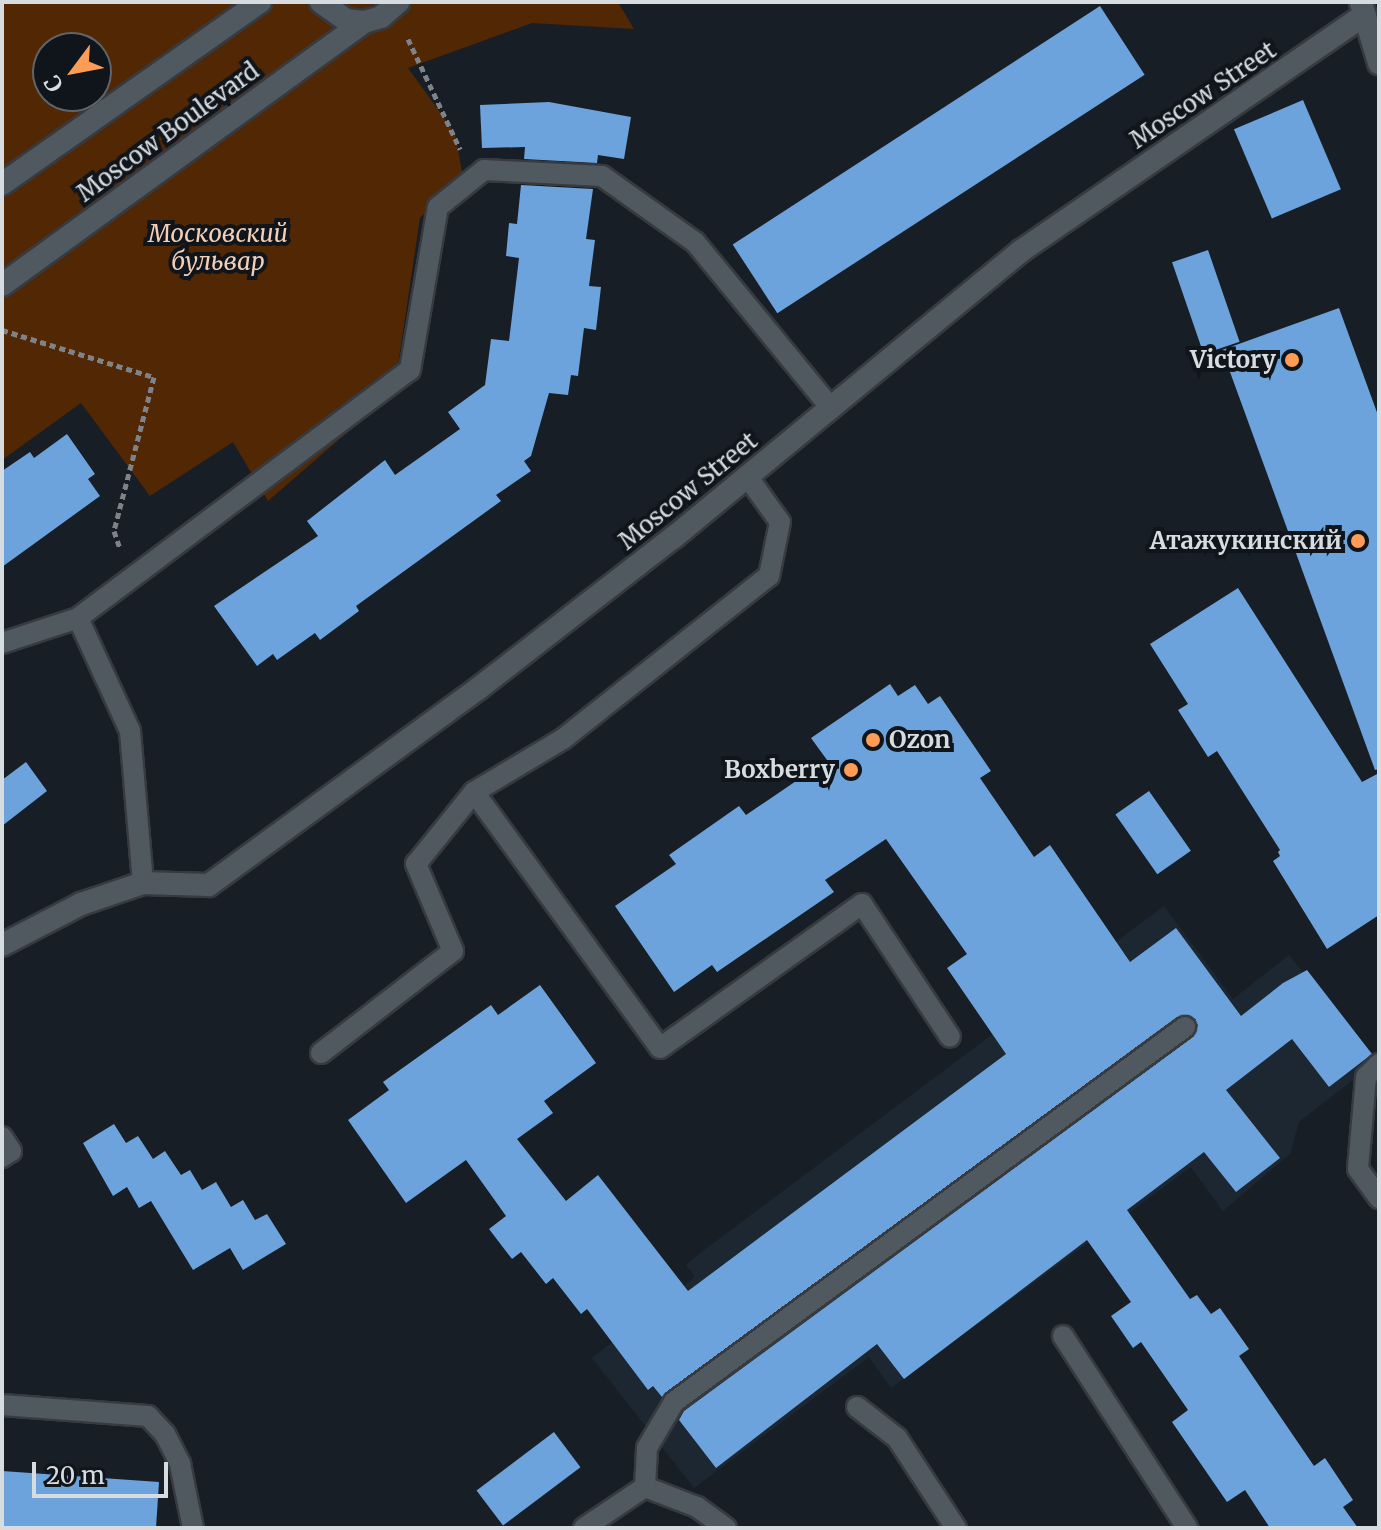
<!DOCTYPE html>
<meta charset="utf-8">
<style>
body{margin:0}
#map{position:relative;width:1381px;height:1530px;overflow:hidden;background:#181e25;font-family:Merriweather,serif}
div>[style]{position:absolute}
.built>*{inset:0;background:#1c2732}
.green>*{inset:0;background:#512704}
.building>*{inset:0;background:#6ca3dc;transform-origin:0 0}
.path>*{height:5px;margin-top:-2.5px;transform-origin:0;background:repeating-linear-gradient(90deg,#7e8389 0 6px,transparent 0 10px)}
.roads{filter:drop-shadow(2px 0 #373b40) drop-shadow(-2px 0 #373b40) drop-shadow(0 2px #373b40) drop-shadow(0 -2px #373b40)}
.service>*{height:20px;margin:-10px;padding:0 10px;transform-origin:10px;border-radius:10px;background:#505860}
.pedestrian>*{height:22px;margin:-11px;padding:0 11px;transform-origin:11px;border-radius:11px;background:#505860}
.minor>*{height:22px;margin:-11px;padding:0 11px;transform-origin:11px;border-radius:11px;background:#505860}
.dots>*{width:22px;height:22px;translate:-50% -50%;box-sizing:border-box;border:4px solid #0f151b;border-radius:50%}
span{translate:-50% -50%;white-space:nowrap;text-align:center;line-height:1.15;-webkit-text-stroke:8px #0f151b;paint-order:stroke}
.street-label{font-size:24px;color:#d7dce0}
.park-label{font-size:24px;color:#f3ceb6;font-style:italic}
.poi-label{font-size:24px;color:#d7dce0;font-weight:700}
.right{translate:-100% -50%;text-align:right}
.left{translate:0 -50%;text-align:left}
.frame{position:absolute;inset:0;border:4px solid #d7dce0;pointer-events:none}
.north{position:absolute;left:32px;top:32px;width:80px;height:80px;box-sizing:border-box;background:#0f151b;border:2px solid #5f656a;border-radius:50%;rotate:238deg;font-size:22px;font-weight:700;line-height:32px;text-align:center;color:#d7dce0}
.north::after{content:'';display:block;margin:auto;width:28px;height:36px;background:#fd9c56;clip-path:polygon(50% 0,100% 100%,50% 72%,0 100%)}
.scale{position:absolute;left:32px;top:1462px;width:136px;height:36px;box-sizing:border-box;border:4px solid #d7dce0;border-top:0;padding-left:10px;font-size:24px;line-height:28px;white-space:nowrap;color:#d7dce0;-webkit-text-stroke:6px #0f151b;paint-order:stroke}
</style>
<div id="map">
<div class="built">
<div style="clip-path:polygon(1164px 906px,1233px 999px,1289px 955px,1376px 1062px,1299px 1122px,1290px 1154px,1223px 1211px,1191px 1167px,891px 1388px,869px 1357px,694px 1488px,592px 1358px,695px 1277px,686px 1265px,704px 1250px)"></div>
</div>
<div class="green">
<div style="clip-path:polygon(evenodd,3px 2px,618px 2px,634px 29px,532px 23px,408px 68px,455px 133px,463px 177px,420px 218px,394px 392px,268px 501px,233px 442px,150px 496px,81px 403px,2px 460px,3px 2px,48px 48px,96px 48px,96px 96px,48px 96px,48px 48px)"></div>
</div>
<div class="building">
<div style="left:1100px;top:6px;width:82px;height:438px;rotate:57deg"></div>
<div style="left:1303px;top:100px;width:97px;height:75px;rotate:67deg"></div>
<div style="clip-path:polygon(549px 102px,631px 117px,624px 159px,598px 155px,597px 163px,524px 159px,525px 147px,482px 148px,480px 105px)"></div>
<div style="clip-path:polygon(521px 185px,593px 189px,586px 239px,595px 240px,589px 286px,601px 287px,596px 330px,584px 328px,578px 376px,571px 375px,568px 395px,549px 393px,531px 456px,524px 461px,531px 471px,496px 495px,501px 501px,356px 606px,359px 611px,320px 640px,315px 633px,277px 660px,273px 654px,257px 666px,214px 606px,318px 536px,307px 521px,385px 460px,395px 475px,460px 429px,448px 412px,485px 385px,491px 339px,509px 341px,519px 258px,506px 256px,509px 223px,517px 224px)"></div>
<div style="left:1208px;top:250px;width:97px;height:38px;rotate:71deg"></div>
<div style="clip-path:polygon(1339px 308px,1379px 418px,1379px 769px,1375px 770px,1222px 350px)"></div>
<div style="clip-path:polygon(67px 434px,95px 474px,88px 479px,100px 496px,2px 567px,2px 471px,30px 452px,34px 458px)"></div>
<div style="clip-path:polygon(1238px 588px,1362px 782px,1379px 773px,1379px 915px,1327px 949px,1273px 861px,1280px 856px,1278px 852px,1280px 850px,1217px 751px,1208px 757px,1178px 710px,1188px 704px,1150px 644px)"></div>
<div style="clip-path:polygon(890px 684px,898px 696px,915px 685px,928px 704px,940px 696px,991px 771px,980px 778px,1034px 857px,1050px 845px,1130px 962px,1176px 928px,1241px 1016px,1283px 983px,1307px 970px,1372px 1054px,1329px 1087px,1292px 1039px,1226px 1090px,1280px 1158px,1236px 1192px,1204px 1152px,1127px 1210px,1190px 1299px,1197px 1295px,1211px 1314px,1220px 1308px,1249px 1349px,1239px 1356px,1314px 1466px,1325px 1458px,1353px 1500px,1343px 1507px,1358px 1528px,1270px 1528px,1245px 1490px,1227px 1502px,1172px 1422px,1188px 1410px,1141px 1342px,1133px 1348px,1111px 1316px,1131px 1302px,1087px 1240px,904px 1379px,877px 1344px,716px 1468px,679px 1420px,684px 1411px,1193px 1037px,1198px 1025px,1189px 1015px,1177px 1017px,662px 1397px,653px 1386px,648px 1390px,587px 1309px,581px 1314px,553px 1278px,546px 1284px,521px 1252px,512px 1259px,489px 1229px,506px 1216px,466px 1160px,406px 1203px,348px 1120px,389px 1090px,383px 1082px,491px 1005px,498px 1015px,540px 985px,596px 1063px,544px 1101px,553px 1113px,517px 1139px,566px 1201px,598px 1175px,688px 1291px,1006px 1054px,947px 968px,967px 954px,886px 839px,825px 880px,834px 892px,717px 972px,712px 965px,674px 992px,615px 906px,676px 864px,669px 855px,739px 806px,746px 815px,827px 760px,811px 738px)"></div>
<div style="clip-path:polygon(26px 762px,47px 791px,2px 826px,2px 780px)"></div>
<div style="left:1149px;top:791px;width:73px;height:41px;rotate:55deg"></div>
<div style="clip-path:polygon(114px 1124px,126px 1143px,138px 1136px,153px 1159px,165px 1151px,181px 1175px,190px 1170px,202px 1190px,216px 1182px,231px 1207px,243px 1200px,255px 1220px,267px 1214px,286px 1244px,243px 1270px,230px 1248px,193px 1270px,151px 1201px,139px 1208px,127px 1187px,113px 1196px,83px 1143px)"></div>
<div style="left:554px;top:1432px;width:44px;height:97px;rotate:53deg"></div>
<div style="clip-path:polygon(2px 1471px,159px 1482px,156px 1528px,2px 1528px)"></div>
</div>
<div class="path">
<div style="left:408px;top:39px;width:122px;rotate:64.7deg"></div>
<div style="left:2px;top:330px;width:159px;rotate:17.2deg"></div>
<div style="left:154px;top:377px;width:159px;rotate:104.6deg"></div>
<div style="left:114px;top:531px;width:18px;rotate:71deg"></div>
</div>
<div class="roads">
<div class="service">
<div style="left:2px;top:643px;width:80px;rotate:-18.2deg"></div>
<div style="left:474px;top:792px;width:316px;rotate:54deg"></div>
<div style="left:660px;top:1048px;width:248px;rotate:-35.5deg"></div>
<div style="left:862px;top:904px;width:159px;rotate:56.5deg"></div>
<div style="left:143px;top:883px;width:153px;rotate:-94.9deg"></div>
<div style="left:130px;top:731px;width:124px;rotate:-114.7deg"></div>
<div style="left:78px;top:618px;width:414px;rotate:-36.8deg"></div>
<div style="left:410px;top:370px;width:165px;rotate:-80.3deg"></div>
<div style="left:438px;top:207px;width:59px;rotate:-38.8deg"></div>
<div style="left:484px;top:170px;width:118px;rotate:2.9deg"></div>
<div style="left:602px;top:176px;width:114px;rotate:35.4deg"></div>
<div style="left:695px;top:242px;width:215px;rotate:50.7deg"></div>
<div style="left:321px;top:1053px;width:167px;rotate:-37.7deg"></div>
<div style="left:453px;top:951px;width:95px;rotate:-113deg"></div>
<div style="left:416px;top:864px;width:92px;rotate:-51.1deg"></div>
<div style="left:474px;top:792px;width:104px;rotate:-30.8deg"></div>
<div style="left:563px;top:739px;width:263px;rotate:-38.4deg"></div>
<div style="left:769px;top:576px;width:55px;rotate:-78.5deg"></div>
<div style="left:780px;top:522px;width:57px;rotate:-125.7deg"></div>
<div style="left:1379px;top:1064px;width:18px;rotate:135deg"></div>
<div style="left:1366px;top:1077px;width:92px;rotate:95deg"></div>
<div style="left:1358px;top:1169px;width:36px;rotate:54deg"></div>
<div style="left:2px;top:1137px;width:17px;rotate:57deg"></div>
<div style="left:11px;top:1151px;width:11px;rotate:146deg"></div>
<div style="left:1063px;top:1336px;width:229px;rotate:57.1deg"></div>
<div style="left:2px;top:1405px;width:146px;rotate:4.3deg"></div>
<div style="left:148px;top:1416px;width:25px;rotate:47deg"></div>
<div style="left:165px;top:1434px;width:34px;rotate:63deg"></div>
<div style="left:180px;top:1464px;width:65px;rotate:78.5deg"></div>
<div style="left:857px;top:1407px;width:51px;rotate:37.8deg"></div>
<div style="left:897px;top:1438px;width:108px;rotate:56.8deg"></div>
<div style="left:584px;top:1528px;width:73px;rotate:-33.9deg"></div>
<div style="left:726px;top:1528px;width:36px;rotate:-144deg"></div>
<div style="left:697px;top:1507px;width:56px;rotate:-159deg"></div>
<div style="left:645px;top:1487px;width:39px;rotate:-87deg"></div>
<div style="left:647px;top:1448px;width:53px;rotate:-59.6deg"></div>
<div style="left:674px;top:1402px;width:634px;rotate:-36.27deg"></div>
</div>
<div class="pedestrian">
<div style="left:321px;top:2px;width:31px;rotate:36deg"></div>
<div style="left:346px;top:20px;width:18px;rotate:6deg"></div>
<div style="left:364px;top:22px;width:18px;rotate:-16deg"></div>
<div style="left:381px;top:17px;width:23px;rotate:-41deg"></div>
<div style="left:2px;top:184px;width:316px;rotate:-35.2deg"></div>
<div style="left:2px;top:285px;width:447px;rotate:-36deg"></div>
</div>
<div class="minor">
<div style="left:1361px;top:3px;width:63px;rotate:73.3deg"></div>
<div style="left:2px;top:945px;width:89px;rotate:-27.4deg"></div>
<div style="left:81px;top:904px;width:65px;rotate:-18.7deg"></div>
<div style="left:143px;top:883px;width:66px;rotate:1.7deg"></div>
<div style="left:209px;top:885px;width:334px;rotate:-36.1deg"></div>
<div style="left:479px;top:688px;width:247px;rotate:-37.8deg"></div>
<div style="left:674px;top:537px;width:450px;rotate:-39.5deg"></div>
<div style="left:1021px;top:251px;width:417px;rotate:-34.5deg"></div>
</div>
</div>
<div class="dots">
<div style="left:1292px;top:360px;background:#fd9c56"></div>
<div style="left:1358px;top:541px;background:#fd9c56"></div>
<div style="left:873px;top:740px;background:#fd9c56"></div>
<div style="left:851px;top:770px;background:#fd9c56"></div>
</div>
<div class="street-label">
<span style="left:1203px;top:95px;rotate:-34deg">Moscow Street</span>
<span style="left:168px;top:132px;rotate:-36deg">Moscow Boulevard</span>
<span style="left:688px;top:491px;rotate:-39deg">Moscow Street</span>
</div>
<div class="park-label">
<span style="left:218px;top:248px">Московский<br>бульвар</span>
</div>
<div class="poi-label">
<span class="right" style="left:1276px;top:360px">Victory</span>
<span class="right" style="left:1342px;top:541px">Атажукинский</span>
<span class="left" style="left:889px;top:740px">Ozon</span>
<span class="right" style="left:835px;top:770px">Boxberry</span>
</div>
<div class="frame"></div>
<div class="north">С</div>
<div class="scale">20 m</div>
</div>
